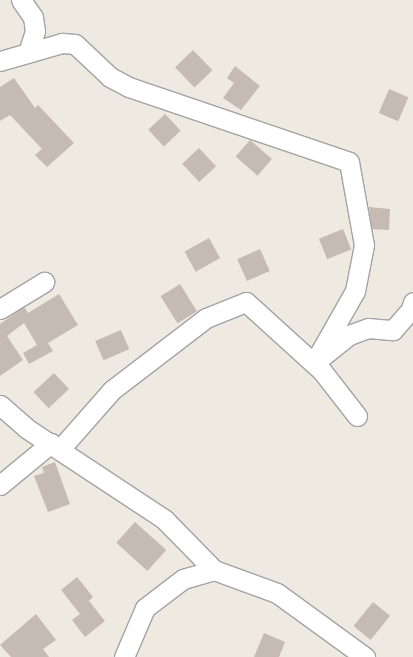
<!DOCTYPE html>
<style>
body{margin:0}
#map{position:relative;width:413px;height:657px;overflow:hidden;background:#eee9e1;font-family:"Golos Text",sans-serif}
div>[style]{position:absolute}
.building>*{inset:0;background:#c6bbb4;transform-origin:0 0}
.roads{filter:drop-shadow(1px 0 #a3a3a3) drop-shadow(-1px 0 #a3a3a3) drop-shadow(0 1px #a3a3a3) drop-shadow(0 -1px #a3a3a3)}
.minor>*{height:19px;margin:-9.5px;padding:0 9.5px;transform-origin:9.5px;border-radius:9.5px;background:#fff}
span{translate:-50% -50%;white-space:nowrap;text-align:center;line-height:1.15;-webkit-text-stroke:3.5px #fff;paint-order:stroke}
</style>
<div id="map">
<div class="building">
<div style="left:193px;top:50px;width:28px;height:25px;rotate:46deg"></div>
<div style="clip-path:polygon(235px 66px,260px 86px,241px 110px,223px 98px,234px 83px,227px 78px)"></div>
<div style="clip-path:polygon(14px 78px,35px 108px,38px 105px,74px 143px,47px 167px,35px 155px,42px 149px,10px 115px,0 121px,0 87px)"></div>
<div style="left:389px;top:89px;width:21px;height:26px;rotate:23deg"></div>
<div style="left:165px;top:114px;width:23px;height:23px;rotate:47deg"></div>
<div style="left:250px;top:140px;width:29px;height:22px;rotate:41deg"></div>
<div style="left:199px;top:148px;width:25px;height:23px;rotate:47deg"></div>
<div style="clip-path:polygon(369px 207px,390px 209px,389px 230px,372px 229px)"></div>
<div style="left:343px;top:229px;width:22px;height:26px;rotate:68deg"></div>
<div style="left:209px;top:238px;width:23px;height:28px;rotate:61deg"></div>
<div style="left:260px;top:249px;width:24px;height:25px;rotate:66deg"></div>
<div style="left:180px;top:284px;width:32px;height:23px;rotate:58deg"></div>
<div style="clip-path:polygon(59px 294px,78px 325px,48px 343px,53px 351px,29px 364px,23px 353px,37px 345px,24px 323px,7px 336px,23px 360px,0 376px,0 324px,24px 307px,28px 313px)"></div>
<div style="left:121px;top:330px;width:21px;height:28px;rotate:67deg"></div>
<div style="left:54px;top:373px;width:22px;height:28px;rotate:47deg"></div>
<div style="clip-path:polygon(55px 462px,70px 504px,48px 512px,34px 476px,44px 473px,42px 467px)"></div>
<div style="left:135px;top:522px;width:42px;height:28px;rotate:42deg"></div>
<div style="clip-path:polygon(77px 577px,93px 597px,89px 601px,105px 621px,85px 637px,72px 620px,80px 614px,61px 590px)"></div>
<div style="left:373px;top:602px;width:22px;height:31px;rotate:39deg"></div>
<div style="clip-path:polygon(36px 614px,56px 640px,43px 649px,49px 657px,11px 657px,0 645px)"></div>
<div style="clip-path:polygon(264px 633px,285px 642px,279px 657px,254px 657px)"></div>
</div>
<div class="roads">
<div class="minor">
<div style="left:21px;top:0;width:21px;rotate:55deg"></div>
<div style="left:33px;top:17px;width:14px;rotate:82deg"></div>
<div style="left:35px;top:31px;width:23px;rotate:108deg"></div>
<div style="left:0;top:61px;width:65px;rotate:-16.2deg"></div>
<div style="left:62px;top:43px;width:13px;rotate:4deg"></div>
<div style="left:75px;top:44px;width:48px;rotate:43.3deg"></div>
<div style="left:110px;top:77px;width:21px;rotate:28deg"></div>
<div style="left:129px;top:87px;width:232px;rotate:18.8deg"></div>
<div style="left:349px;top:162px;width:84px;rotate:79.8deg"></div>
<div style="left:364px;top:245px;width:47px;rotate:101.1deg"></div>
<div style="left:355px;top:291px;width:83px;rotate:119.7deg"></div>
<div style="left:314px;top:363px;width:45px;rotate:-38.7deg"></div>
<div style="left:349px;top:335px;width:20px;rotate:-20deg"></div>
<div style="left:368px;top:328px;width:25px;rotate:5deg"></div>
<div style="left:393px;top:330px;width:28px;rotate:-49deg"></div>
<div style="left:411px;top:309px;width:7px;rotate:-74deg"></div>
<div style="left:0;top:309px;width:52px;rotate:-31.5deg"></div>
<div style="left:0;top:405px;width:35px;rotate:41deg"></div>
<div style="left:26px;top:428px;width:165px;rotate:33.4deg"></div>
<div style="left:164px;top:519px;width:71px;rotate:45.6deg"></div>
<div style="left:61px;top:448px;width:77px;rotate:-48.7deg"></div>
<div style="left:112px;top:390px;width:118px;rotate:-37.5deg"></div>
<div style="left:206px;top:318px;width:43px;rotate:-21.8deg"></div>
<div style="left:246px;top:302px;width:103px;rotate:42.2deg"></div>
<div style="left:322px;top:371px;width:57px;rotate:52.1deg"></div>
<div style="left:0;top:485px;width:66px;rotate:-39.5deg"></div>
<div style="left:124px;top:657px;width:53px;rotate:-66.8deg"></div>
<div style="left:145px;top:608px;width:48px;rotate:-37.3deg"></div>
<div style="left:183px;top:579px;width:32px;rotate:-16deg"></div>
<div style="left:214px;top:570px;width:67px;rotate:20.1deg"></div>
<div style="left:277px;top:593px;width:109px;rotate:36deg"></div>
</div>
</div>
</div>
